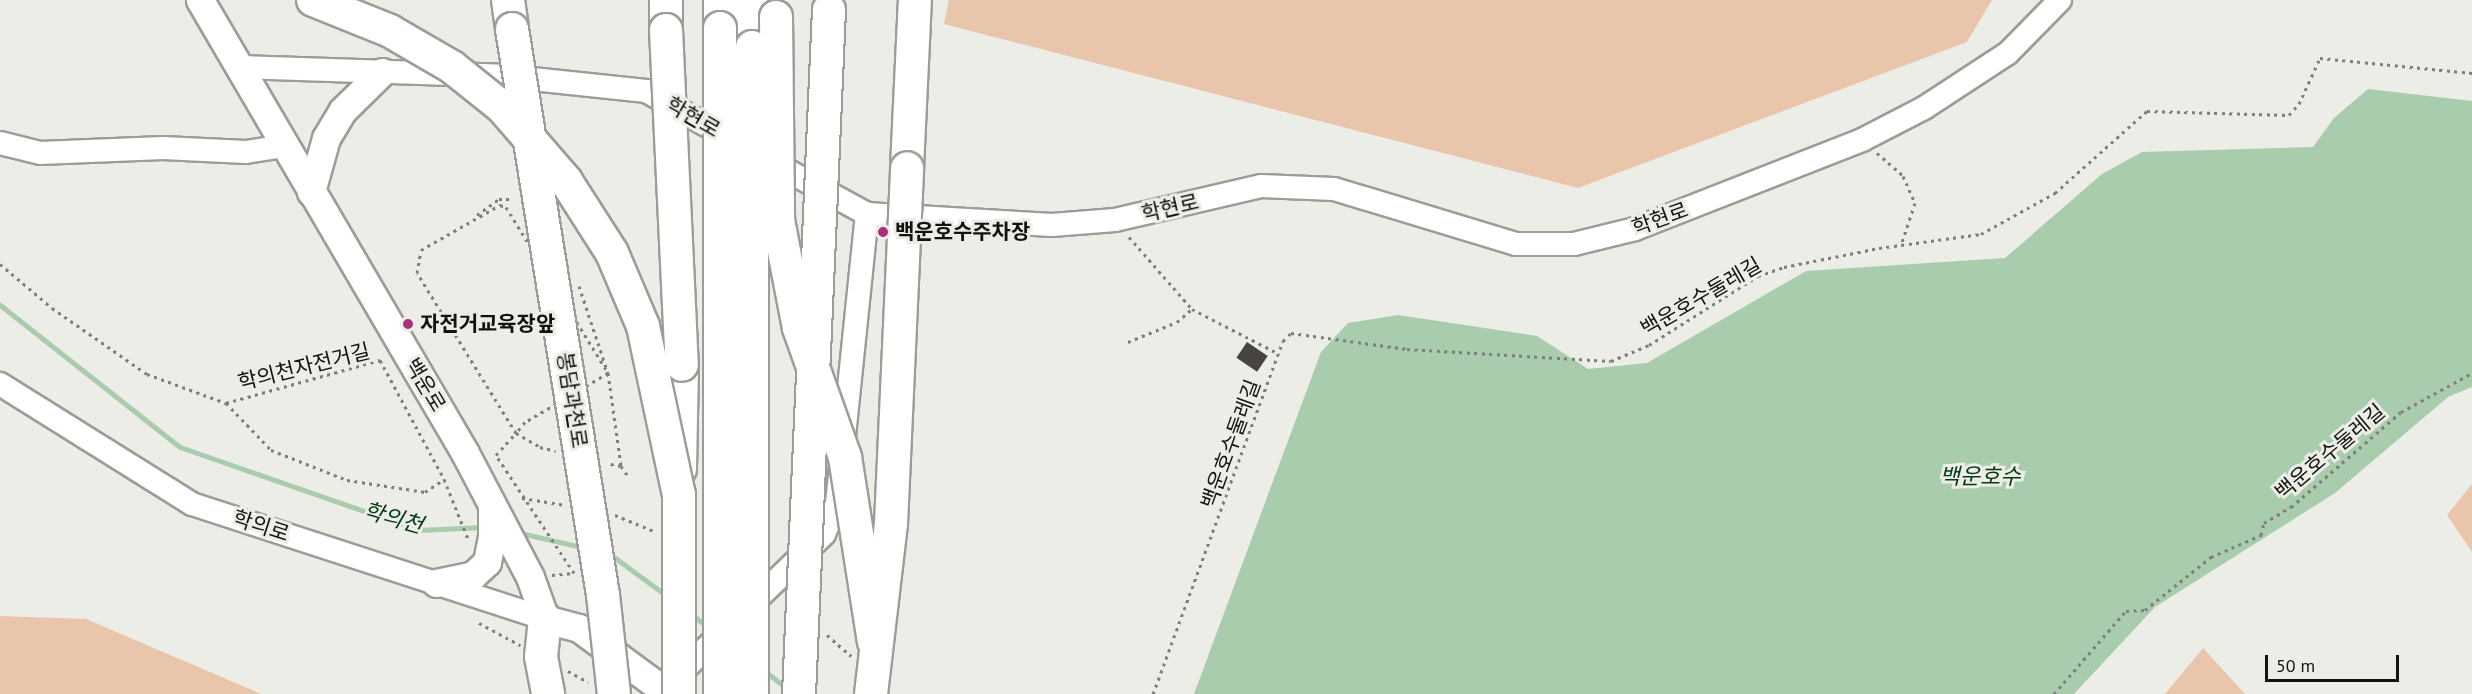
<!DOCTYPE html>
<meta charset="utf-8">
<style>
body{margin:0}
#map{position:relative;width:2472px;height:694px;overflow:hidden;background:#edede7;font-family:"PT Sans","Noto Sans KR",sans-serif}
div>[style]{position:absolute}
.green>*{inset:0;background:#e9c5ac}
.water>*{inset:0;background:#a8ccac}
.stream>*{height:5px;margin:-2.5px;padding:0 2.5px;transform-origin:2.5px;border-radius:2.5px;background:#a8ccac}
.building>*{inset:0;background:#474440;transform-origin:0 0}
.path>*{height:3px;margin-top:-1.5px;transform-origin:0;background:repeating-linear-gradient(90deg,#7e7e7a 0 3px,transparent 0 7.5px)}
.roads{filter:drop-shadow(2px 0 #9d9d97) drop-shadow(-2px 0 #9d9d97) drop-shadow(0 2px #9d9d97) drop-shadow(0 -2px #9d9d97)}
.minor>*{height:22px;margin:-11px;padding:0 11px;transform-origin:11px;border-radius:11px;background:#fff}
.major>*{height:27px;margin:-13.5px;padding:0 13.5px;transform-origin:13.5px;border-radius:13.5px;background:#fff}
.highway>*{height:32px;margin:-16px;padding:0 16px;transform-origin:16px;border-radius:16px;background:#fff}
.bridges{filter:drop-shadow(2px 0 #9d9d97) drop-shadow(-2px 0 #9d9d97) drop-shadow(0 2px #9d9d97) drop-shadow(0 -2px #9d9d97)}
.highway-bridge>*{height:32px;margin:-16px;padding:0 16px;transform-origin:16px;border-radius:16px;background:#fff}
.dots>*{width:16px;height:16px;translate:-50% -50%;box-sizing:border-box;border:3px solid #edede7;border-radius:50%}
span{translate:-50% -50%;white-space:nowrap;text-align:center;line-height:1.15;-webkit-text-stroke:6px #edede7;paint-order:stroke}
.street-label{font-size:21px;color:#121210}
.poi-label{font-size:21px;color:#121210;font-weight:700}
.left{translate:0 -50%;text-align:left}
.water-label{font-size:22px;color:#003a11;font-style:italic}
.scale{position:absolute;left:2265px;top:655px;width:134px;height:27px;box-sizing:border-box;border:3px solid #121210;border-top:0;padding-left:8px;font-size:18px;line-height:21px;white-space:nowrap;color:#121210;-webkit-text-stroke:4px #edede7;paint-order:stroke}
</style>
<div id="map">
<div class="green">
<div style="clip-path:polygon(949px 0,1992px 0,1967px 42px,1578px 188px,944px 24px)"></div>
<div style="clip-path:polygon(2472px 484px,2472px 552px,2447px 515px)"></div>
<div style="clip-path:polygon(0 616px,86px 619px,261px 694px,0 694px)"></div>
<div style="clip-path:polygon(2203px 648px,2245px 694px,2165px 694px)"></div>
</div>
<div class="water">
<div style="clip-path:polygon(2368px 89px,2472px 101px,2472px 387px,2448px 397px,2335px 493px,2155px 607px,2074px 694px,1194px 694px,1321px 352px,1348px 323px,1398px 315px,1537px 336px,1588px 369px,1647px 363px,1806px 271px,2005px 258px,2102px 174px,2142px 152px,2313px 147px,2334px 118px)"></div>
</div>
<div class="stream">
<div style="left:0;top:305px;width:229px;rotate:38.3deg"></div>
<div style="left:180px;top:447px;width:253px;rotate:19.2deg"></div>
<div style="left:419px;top:530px;width:64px;rotate:-2.7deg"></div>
<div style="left:516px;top:532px;width:72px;rotate:12.9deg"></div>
<div style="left:607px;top:552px;width:74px;rotate:36.3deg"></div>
<div style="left:691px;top:614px;width:24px;rotate:38deg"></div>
<div style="left:762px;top:669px;width:33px;rotate:38deg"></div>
</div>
<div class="building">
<div style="left:1247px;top:342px;width:25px;height:19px;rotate:34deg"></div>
</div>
<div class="path">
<div style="left:1877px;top:153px;width:35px;rotate:41deg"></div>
<div style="left:1903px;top:176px;width:30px;rotate:66deg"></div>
<div style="left:1915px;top:203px;width:44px;rotate:108.4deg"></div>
<div style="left:500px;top:205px;width:6px;rotate:18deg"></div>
<div style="left:506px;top:207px;width:195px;rotate:58.4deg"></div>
<div style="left:608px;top:373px;width:96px;rotate:149.4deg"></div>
<div style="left:525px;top:422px;width:14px;rotate:129deg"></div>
<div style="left:516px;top:433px;width:188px;rotate:-121.7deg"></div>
<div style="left:417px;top:273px;width:23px;rotate:-80deg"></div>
<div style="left:421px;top:250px;width:91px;rotate:-29.7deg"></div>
<div style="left:477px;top:215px;width:27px;rotate:-36deg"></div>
<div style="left:499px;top:199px;width:15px"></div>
<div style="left:1129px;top:237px;width:96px;rotate:48.8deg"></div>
<div style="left:1192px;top:309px;width:98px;rotate:27.3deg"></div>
<div style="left:0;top:264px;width:68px;rotate:40.2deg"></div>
<div style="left:52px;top:308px;width:116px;rotate:34.8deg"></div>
<div style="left:147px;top:374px;width:84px;rotate:20.2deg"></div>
<div style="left:226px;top:403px;width:160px;rotate:-15.6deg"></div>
<div style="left:380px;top:360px;width:135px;rotate:61.7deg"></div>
<div style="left:444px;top:479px;width:65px;rotate:68.2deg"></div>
<div style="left:579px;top:286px;width:92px;rotate:71.6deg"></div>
<div style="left:608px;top:373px;width:94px;rotate:82deg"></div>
<div style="left:621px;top:466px;width:15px;rotate:-169deg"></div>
<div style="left:1128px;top:342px;width:53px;rotate:-22.2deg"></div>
<div style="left:1177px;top:322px;width:20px;rotate:-41deg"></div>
<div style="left:226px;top:403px;width:65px;rotate:46.2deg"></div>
<div style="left:271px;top:450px;width:82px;rotate:21.5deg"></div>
<div style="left:347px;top:480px;width:79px;rotate:8.7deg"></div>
<div style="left:425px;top:492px;width:23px;rotate:-34deg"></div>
<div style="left:621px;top:466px;width:12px;rotate:55deg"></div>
<div style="left:522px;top:498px;width:44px;rotate:9.2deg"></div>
<div style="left:615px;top:515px;width:44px;rotate:22.5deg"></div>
<div style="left:552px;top:575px;width:22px;rotate:-5deg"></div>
<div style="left:574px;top:573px;width:141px;rotate:-123.5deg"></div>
<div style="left:496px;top:455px;width:30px;rotate:-48deg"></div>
<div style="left:516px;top:433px;width:28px;rotate:30deg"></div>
<div style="left:540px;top:447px;width:16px;rotate:14deg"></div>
<div style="left:479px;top:623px;width:47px;rotate:28.2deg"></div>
<div style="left:827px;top:635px;width:32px;rotate:41deg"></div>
<div style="left:568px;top:671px;width:23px;rotate:29deg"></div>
<div style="left:1153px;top:694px;width:376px;rotate:-69.8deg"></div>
<div style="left:1283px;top:341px;width:11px;rotate:-45deg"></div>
<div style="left:1291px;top:333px;width:117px;rotate:7.9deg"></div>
<div style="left:1407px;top:349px;width:204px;rotate:3.4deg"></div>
<div style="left:1611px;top:361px;width:41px;rotate:-22.8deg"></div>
<div style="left:1649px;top:345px;width:129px;rotate:-32.3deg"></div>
<div style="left:1758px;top:276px;width:28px;rotate:-19deg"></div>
<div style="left:1784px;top:267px;width:97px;rotate:-11.3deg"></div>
<div style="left:1879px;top:248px;width:103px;rotate:-7.8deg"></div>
<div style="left:1981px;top:234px;width:85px;rotate:-29deg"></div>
<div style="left:2055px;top:193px;width:123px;rotate:-41.7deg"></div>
<div style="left:2147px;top:111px;width:142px;rotate:1.6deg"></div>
<div style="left:2289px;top:115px;width:15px;rotate:-48deg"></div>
<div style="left:2299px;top:104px;width:51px;rotate:-65.5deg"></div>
<div style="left:2320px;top:58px;width:153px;rotate:5.6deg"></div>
<div style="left:2054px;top:694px;width:110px;rotate:-49.1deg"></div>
<div style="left:2126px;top:611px;width:19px;rotate:-3deg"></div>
<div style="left:2145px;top:610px;width:85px;rotate:-38.8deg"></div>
<div style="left:2211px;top:557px;width:55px;rotate:-23.7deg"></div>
<div style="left:2261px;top:535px;width:12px;rotate:-76deg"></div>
<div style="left:2264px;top:523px;width:31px;rotate:-31deg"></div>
<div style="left:2291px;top:507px;width:145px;rotate:-40.8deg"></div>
<div style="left:2401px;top:412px;width:81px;rotate:-28.8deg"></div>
</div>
<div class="roads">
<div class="minor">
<div style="left:239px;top:67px;width:265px;rotate:1.9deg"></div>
<div style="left:504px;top:76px;width:143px;rotate:6deg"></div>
<div style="left:646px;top:91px;width:98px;rotate:29.5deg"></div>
<div style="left:0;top:143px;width:41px;rotate:14deg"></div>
<div style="left:40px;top:153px;width:123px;rotate:-2.3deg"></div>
<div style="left:163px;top:148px;width:83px;rotate:2.8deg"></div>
<div style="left:246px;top:152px;width:39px;rotate:-9deg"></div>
<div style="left:768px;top:160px;width:113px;rotate:28.6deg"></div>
<div style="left:867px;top:214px;width:185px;rotate:3.4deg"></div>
<div style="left:1052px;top:225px;width:63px;rotate:-4.5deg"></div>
<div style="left:1115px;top:220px;width:150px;rotate:-13.1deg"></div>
<div style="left:1261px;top:186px;width:73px;rotate:2.4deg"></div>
<div style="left:1334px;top:189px;width:190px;rotate:16.8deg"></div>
<div style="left:1516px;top:244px;width:58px"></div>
<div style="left:1574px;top:244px;width:63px;rotate:-13.8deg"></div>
<div style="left:1635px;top:229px;width:244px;rotate:-21.4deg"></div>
<div style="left:1862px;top:140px;width:70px;rotate:-27.3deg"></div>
<div style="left:1924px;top:108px;width:100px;rotate:-33.2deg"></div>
<div style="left:2008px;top:53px;width:74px;rotate:-45.5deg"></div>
<div style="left:0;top:384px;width:226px;rotate:32deg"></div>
<div style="left:192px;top:504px;width:371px;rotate:18deg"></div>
<div style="left:672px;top:681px;width:211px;rotate:-44deg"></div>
<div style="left:824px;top:534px;width:33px;rotate:-67deg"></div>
<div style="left:837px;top:504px;width:292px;rotate:-84.1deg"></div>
</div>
<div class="major">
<div style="left:200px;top:0;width:525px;rotate:59.67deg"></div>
<div style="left:465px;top:453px;width:140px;rotate:62.3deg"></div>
<div style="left:530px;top:577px;width:45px;rotate:70.3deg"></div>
<div style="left:545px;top:619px;width:35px;rotate:15deg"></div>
<div style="left:579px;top:628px;width:112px;rotate:36.3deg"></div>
<div style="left:311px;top:192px;width:56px;rotate:-74.5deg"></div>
<div style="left:326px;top:138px;width:31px;rotate:-59deg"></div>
<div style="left:342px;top:111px;width:56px;rotate:-44.3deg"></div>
<div style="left:436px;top:583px;width:38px;rotate:-12deg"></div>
<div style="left:473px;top:575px;width:19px;rotate:-43deg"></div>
<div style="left:487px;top:562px;width:26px;rotate:-79deg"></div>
<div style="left:492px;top:536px;width:27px;rotate:-90deg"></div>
</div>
<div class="highway">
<div style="left:508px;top:0;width:29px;rotate:82deg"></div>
<div style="left:720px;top:0;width:28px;rotate:90deg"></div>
<div style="left:751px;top:0;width:47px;rotate:88.8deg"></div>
<div style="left:666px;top:30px;width:30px;rotate:-90deg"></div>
<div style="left:907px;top:168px;width:168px;rotate:-87.3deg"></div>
<div style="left:680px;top:469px;width:104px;rotate:-88.9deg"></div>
<div style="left:545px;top:619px;width:38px;rotate:96deg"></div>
<div style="left:541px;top:657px;width:38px;rotate:79deg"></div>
</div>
</div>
<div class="bridges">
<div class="highway-bridge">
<div style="left:313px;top:0;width:83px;rotate:21.9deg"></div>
<div style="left:390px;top:31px;width:72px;rotate:30.1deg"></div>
<div style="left:452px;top:67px;width:64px;rotate:38.7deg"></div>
<div style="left:502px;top:107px;width:98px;rotate:49.1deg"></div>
<div style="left:566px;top:181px;width:85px;rotate:57.4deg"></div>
<div style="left:612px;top:253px;width:79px;rotate:67deg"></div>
<div style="left:643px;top:326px;width:173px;rotate:78deg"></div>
<div style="left:679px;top:495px;width:199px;rotate:90deg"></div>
<div style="left:776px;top:17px;width:203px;rotate:89.4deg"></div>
<div style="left:778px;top:220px;width:110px;rotate:79deg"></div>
<div style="left:799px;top:328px;width:137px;rotate:70.4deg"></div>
<div style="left:845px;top:457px;width:187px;rotate:81.1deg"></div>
<div style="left:512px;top:29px;width:573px;rotate:80.87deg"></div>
<div style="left:603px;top:595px;width:100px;rotate:83.7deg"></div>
<div style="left:666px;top:30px;width:335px;rotate:87.3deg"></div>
<div style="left:752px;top:47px;width:647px;rotate:90deg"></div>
<div style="left:720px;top:694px;width:666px;rotate:-90deg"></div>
<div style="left:799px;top:694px;width:685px;rotate:-87.49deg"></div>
<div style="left:871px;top:694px;width:171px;rotate:-83.3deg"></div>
<div style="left:891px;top:524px;width:356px;rotate:-87.4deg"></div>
</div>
</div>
<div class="dots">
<div style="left:883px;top:232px;background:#ac2e7d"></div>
<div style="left:408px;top:324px;background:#ac2e7d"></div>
</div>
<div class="street-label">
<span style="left:693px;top:117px;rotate:30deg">학현로</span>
<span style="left:1170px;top:208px;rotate:-13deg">학현로</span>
<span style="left:1660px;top:219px;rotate:-20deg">학현로</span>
<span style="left:1701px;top:297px;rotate:-30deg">백운호수둘레길</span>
<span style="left:304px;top:367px;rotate:-14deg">학의천자전거길</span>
<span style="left:425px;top:385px;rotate:59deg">백운로</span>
<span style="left:572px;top:400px;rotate:81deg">봉담과천로</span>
<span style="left:1231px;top:444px;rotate:-70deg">백운호수둘레길</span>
<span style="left:2330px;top:452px;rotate:-40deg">백운호수둘레길</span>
<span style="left:261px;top:526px;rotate:18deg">학의로</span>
</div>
<div class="poi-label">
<span class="left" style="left:895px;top:232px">백운호수주차장</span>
<span class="left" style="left:420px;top:324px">자전거교육장앞</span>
</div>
<div class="water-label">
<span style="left:1980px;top:477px">백운호수</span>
<span style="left:393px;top:518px;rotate:16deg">학의천</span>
</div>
<div class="scale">50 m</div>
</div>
